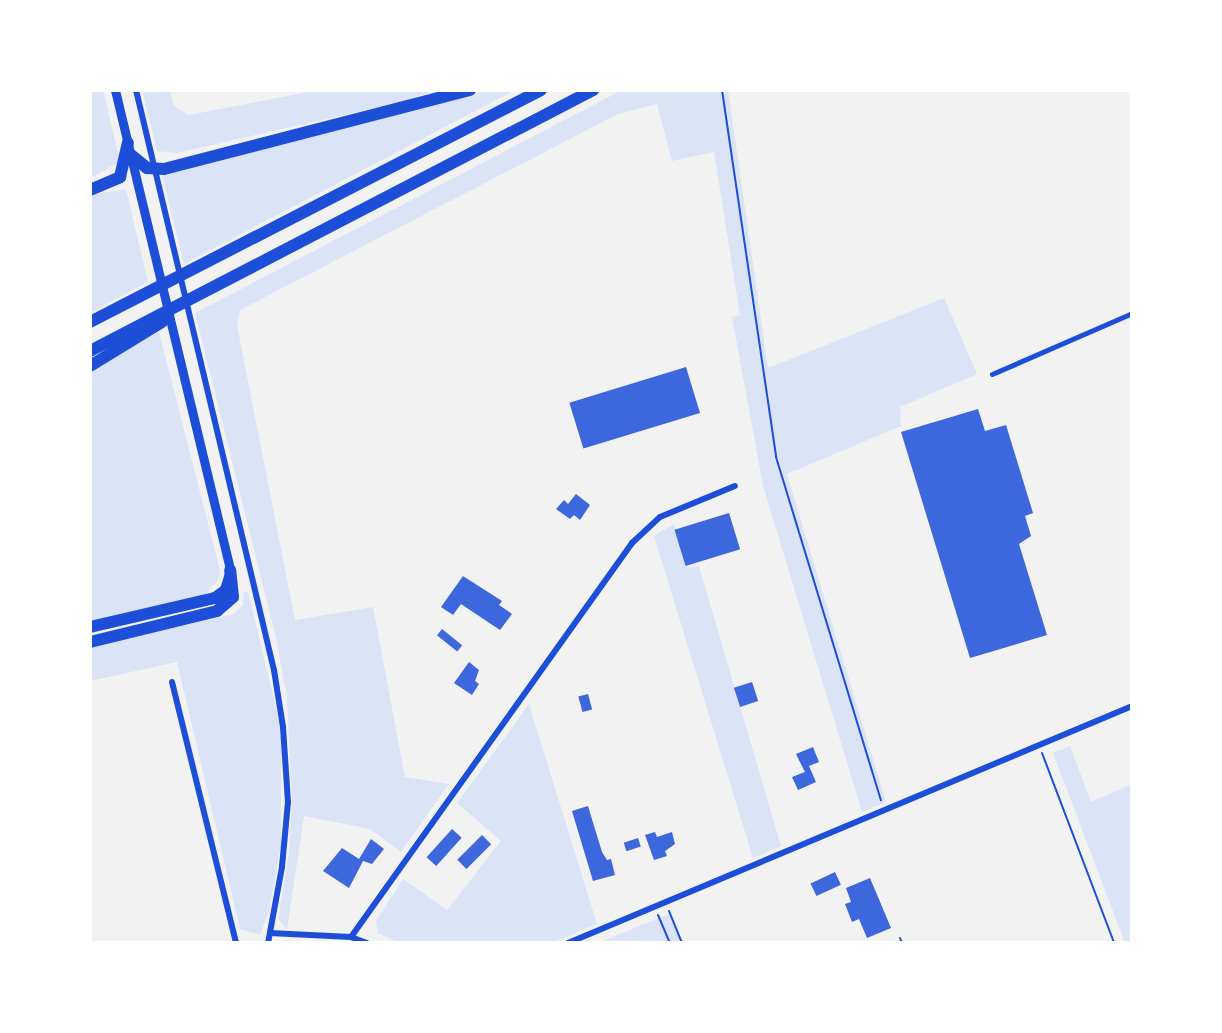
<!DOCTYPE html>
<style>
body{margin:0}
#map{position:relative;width:1222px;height:1033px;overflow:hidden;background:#f2f2f2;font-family:Jost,sans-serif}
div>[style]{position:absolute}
.green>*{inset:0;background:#dbe4f7}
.building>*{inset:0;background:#3d67dc;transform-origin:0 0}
.path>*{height:2px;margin:-1px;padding:0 1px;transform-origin:1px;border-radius:1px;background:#1d4ed8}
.pedestrian>*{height:5px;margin:-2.5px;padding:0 2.5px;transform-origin:2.5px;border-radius:2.5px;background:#1d4ed8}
.minor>*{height:6px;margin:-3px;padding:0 3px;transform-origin:3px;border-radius:3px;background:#1d4ed8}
.secondary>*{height:9px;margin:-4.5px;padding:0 4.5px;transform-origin:4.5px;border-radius:4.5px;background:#1d4ed8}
.motorway>*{height:12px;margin:-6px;padding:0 6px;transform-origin:6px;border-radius:6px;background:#1d4ed8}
span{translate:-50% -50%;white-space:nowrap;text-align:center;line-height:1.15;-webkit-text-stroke:6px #fff;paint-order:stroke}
.frame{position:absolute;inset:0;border:92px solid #fff;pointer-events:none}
</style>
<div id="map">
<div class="green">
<div style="clip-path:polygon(90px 90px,103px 90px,120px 162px,90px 178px)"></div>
<div style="clip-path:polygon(142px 90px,170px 90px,174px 106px,189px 115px,318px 90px,438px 90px,396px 103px,177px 153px,157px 151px)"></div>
<div style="clip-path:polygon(487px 90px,515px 90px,184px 264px,162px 175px)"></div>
<div style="clip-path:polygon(622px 90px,728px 90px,768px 368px,944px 298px,977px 374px,900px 407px,901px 426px,787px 474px,886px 802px,862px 812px,763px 486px,732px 317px,740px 315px,714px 152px,672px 161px,657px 104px,618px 114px,240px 310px,237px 325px,295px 620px,373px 607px,405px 777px,449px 784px,401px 852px,370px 829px,304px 816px,287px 930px,278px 919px,289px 853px,292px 802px,287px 698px,276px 638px,195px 313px)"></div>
<div style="clip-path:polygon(126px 189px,148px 282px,90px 313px,90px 195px)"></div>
<div style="clip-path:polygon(159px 332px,220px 570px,219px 579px,204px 596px,90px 623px,90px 371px)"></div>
<div style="clip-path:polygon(674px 524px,686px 567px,699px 566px,781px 846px,753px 858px,654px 536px)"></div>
<div style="clip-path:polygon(244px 592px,248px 592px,281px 728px,281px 845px,269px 911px,260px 935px,240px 929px,177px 662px,90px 681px,90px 647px,234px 614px,243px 604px)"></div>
<div style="clip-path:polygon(529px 704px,597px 924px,552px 943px,399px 943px,378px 933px,376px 921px,403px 879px,447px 910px,501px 841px,457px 803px)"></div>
<div style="clip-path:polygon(1070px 746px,1091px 802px,1132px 784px,1132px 943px,1125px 943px,1053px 753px)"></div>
<div style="clip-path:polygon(671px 913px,684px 943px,598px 943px)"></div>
</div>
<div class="building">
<div style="left:686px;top:367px;width:48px;height:122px;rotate:73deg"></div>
<div style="clip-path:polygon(978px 409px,985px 431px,1006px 425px,1033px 513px,1025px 516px,1031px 536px,1019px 544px,1047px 635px,970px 658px,901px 432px)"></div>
<div style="clip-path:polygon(576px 494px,590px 505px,580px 520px,574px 515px,570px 519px,556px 509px,564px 500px,568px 504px)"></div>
<div style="left:729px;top:513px;width:38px;height:57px;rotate:73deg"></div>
<div style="clip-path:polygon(463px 576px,502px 601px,499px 605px,512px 614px,500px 630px,461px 604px,453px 615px,441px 607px)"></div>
<div style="left:442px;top:629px;width:26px;height:8px;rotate:39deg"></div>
<div style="clip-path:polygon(469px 662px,479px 670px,475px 681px,479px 684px,472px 695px,454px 683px)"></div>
<div style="left:752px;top:682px;width:20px;height:19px;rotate:72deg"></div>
<div style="left:588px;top:694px;width:16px;height:10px;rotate:75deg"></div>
<div style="clip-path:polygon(813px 747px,819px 762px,809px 766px,816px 782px,798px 790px,792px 777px,805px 772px,796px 754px)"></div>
<div style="clip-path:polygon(588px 806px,602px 852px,607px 860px,611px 859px,615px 875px,593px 881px,572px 811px)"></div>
<div style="left:452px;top:829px;width:13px;height:38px;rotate:42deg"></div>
<div style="clip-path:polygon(655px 832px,657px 837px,672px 832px,675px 844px,665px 851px,667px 856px,654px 860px,645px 835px)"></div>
<div style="left:482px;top:835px;width:13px;height:35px;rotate:45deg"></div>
<div style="left:638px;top:838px;width:9px;height:15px;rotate:72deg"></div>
<div style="clip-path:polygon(371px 839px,384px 849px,372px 864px,363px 861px,349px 888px,323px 871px,342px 848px,359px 859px)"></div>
<div style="left:835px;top:872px;width:14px;height:27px;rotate:65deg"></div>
<div style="clip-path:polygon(870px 878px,891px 928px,867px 938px,859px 919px,852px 922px,845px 904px,851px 902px,846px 888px)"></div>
</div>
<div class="path">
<div style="left:722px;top:90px;width:371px;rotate:81.6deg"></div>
<div style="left:776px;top:457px;width:359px;rotate:73deg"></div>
<div style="left:1042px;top:753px;width:203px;rotate:69.2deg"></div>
<div style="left:669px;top:911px;width:35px;rotate:68deg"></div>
<div style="left:658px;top:915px;width:30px;rotate:67deg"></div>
<div style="left:900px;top:938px;width:5px;rotate:68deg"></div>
</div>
<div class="pedestrian">
<div style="left:992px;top:374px;width:153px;rotate:-23.5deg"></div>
</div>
<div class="minor">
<div style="left:136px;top:90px;width:596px;rotate:76.62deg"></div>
<div style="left:274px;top:670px;width:58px;rotate:81deg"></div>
<div style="left:283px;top:727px;width:75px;rotate:86.2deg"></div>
<div style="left:288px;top:802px;width:65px;rotate:95.3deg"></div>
<div style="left:282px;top:867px;width:77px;rotate:100.4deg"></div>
<div style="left:172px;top:682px;width:269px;rotate:76.2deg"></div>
<div style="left:270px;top:933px;width:81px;rotate:2.8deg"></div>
<div style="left:351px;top:937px;width:17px;rotate:21deg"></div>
<div style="left:351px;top:937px;width:484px;rotate:-54.5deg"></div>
<div style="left:632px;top:543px;width:38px;rotate:-43deg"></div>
<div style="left:660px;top:517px;width:81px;rotate:-22.5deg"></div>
<div style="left:568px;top:943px;width:612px;rotate:-22.79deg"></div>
</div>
<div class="secondary">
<div style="left:115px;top:90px;width:494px;rotate:76.5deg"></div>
</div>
<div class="motorway">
<div style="left:131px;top:155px;width:21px;rotate:39deg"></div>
<div style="left:147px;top:168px;width:17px;rotate:3deg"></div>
<div style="left:164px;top:169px;width:316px;rotate:-14.5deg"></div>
<div style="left:90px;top:190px;width:33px;rotate:-23deg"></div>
<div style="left:120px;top:177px;width:35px;rotate:-77deg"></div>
<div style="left:90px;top:322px;width:507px;rotate:-27.22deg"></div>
<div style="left:90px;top:351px;width:567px;rotate:-27.42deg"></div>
<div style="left:90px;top:366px;width:84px;rotate:-31.4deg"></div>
<div style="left:90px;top:627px;width:128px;rotate:-13.1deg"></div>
<div style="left:215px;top:598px;width:14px;rotate:-36deg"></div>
<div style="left:226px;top:590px;width:14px;rotate:-73deg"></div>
<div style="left:90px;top:642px;width:131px;rotate:-13.7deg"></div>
<div style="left:217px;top:611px;width:21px;rotate:-41deg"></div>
<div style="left:233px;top:597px;width:27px;rotate:-96deg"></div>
</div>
<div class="frame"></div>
</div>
